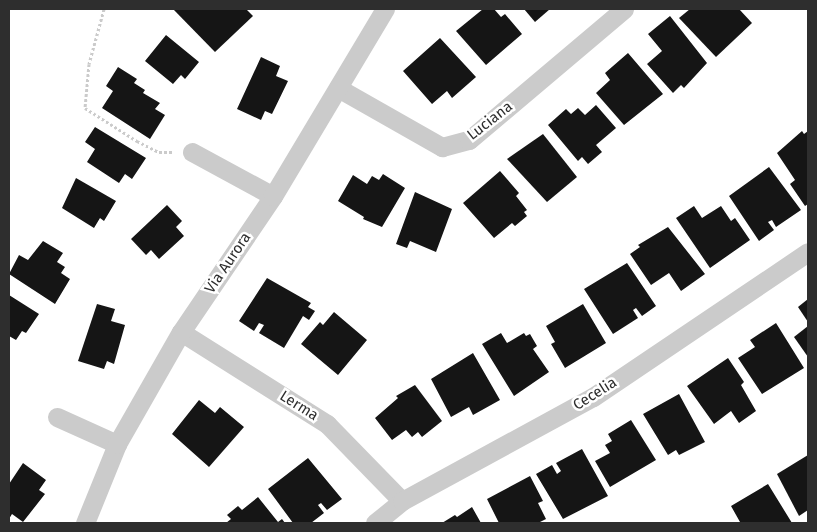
<!DOCTYPE html>
<style>
body{margin:0}
#map{position:relative;width:817px;height:532px;overflow:hidden;background:#fff;font-family:"Fira Sans",sans-serif}
div>[style]{position:absolute}
.building>*{inset:0;background:#151515}
.path>*{height:3px;margin-top:-1.5px;transform-origin:0;background:repeating-linear-gradient(90deg,#cbcbcb 0 2.5px,transparent 0 5px)}
.minor>*{height:19px;margin:-9.5px;padding:0 9.5px;transform-origin:9.5px;border-radius:9.5px;background:#cbcbcb}
span{translate:-50% -50%;white-space:nowrap;text-align:center;line-height:1.15;-webkit-text-stroke:5px #fff;paint-order:stroke}
.street-label{font-size:15px;color:#2e2e2e}
.frame{position:absolute;inset:0;border:10px solid #2e2e2e;pointer-events:none}
</style>
<div id="map">
<div class="building">
<div style="clip-path:polygon(173px 9px,246px 9px,253px 16px,215px 52px)"></div>
<div style="clip-path:polygon(483px 9px,494px 9px,501px 17px,505px 14px,522px 34px,486px 65px,456px 31px)"></div>
<div style="clip-path:polygon(524px 9px,550px 9px,535px 22px)"></div>
<div style="clip-path:polygon(690px 9px,739px 9px,752px 23px,716px 57px,679px 18px)"></div>
<div style="clip-path:polygon(670px 16px,707px 63px,684px 88px,681px 85px,673px 93px,647px 64px,662px 51px,648px 34px)"></div>
<div style="clip-path:polygon(166px 35px,199px 62px,185px 79px,181px 75px,173px 84px,145px 61px)"></div>
<div style="clip-path:polygon(440px 38px,476px 77px,452px 98px,447px 91px,432px 104px,403px 71px)"></div>
<div style="clip-path:polygon(628px 53px,663px 94px,624px 125px,596px 93px,610px 80px,605px 73px)"></div>
<div style="clip-path:polygon(261px 57px,280px 66px,276px 76px,288px 81px,272px 114px,265px 111px,261px 120px,237px 109px)"></div>
<div style="clip-path:polygon(118px 67px,137px 79px,134px 83px,145px 90px,143px 93px,160px 103px,155px 109px,165px 115px,150px 139px,102px 108px,113px 91px,106px 86px)"></div>
<div style="clip-path:polygon(596px 105px,616px 128px,596px 145px,602px 152px,588px 164px,582px 157px,578px 161px,548px 125px,566px 109px,571px 114px,578px 108px,585px 115px)"></div>
<div style="clip-path:polygon(95px 127px,146px 158px,132px 179px,125px 174px,119px 183px,87px 162px,95px 149px,85px 142px)"></div>
<div style="clip-path:polygon(802px 131px,804px 134px,808px 131px,808px 204px,805px 206px,790px 184px,795px 180px,777px 153px)"></div>
<div style="clip-path:polygon(543px 134px,577px 177px,547px 202px,507px 159px)"></div>
<div style="clip-path:polygon(769px 167px,801px 210px,776px 227px,772px 220px,768px 222px,774px 230px,759px 241px,729px 196px)"></div>
<div style="clip-path:polygon(500px 171px,519px 193px,516px 196px,527px 210px,524px 212px,527px 216px,515px 226px,512px 223px,494px 238px,463px 203px)"></div>
<div style="clip-path:polygon(383px 174px,405px 188px,382px 227px,363px 219px,364px 217px,338px 201px,353px 175px,367px 184px,372px 176px,379px 180px)"></div>
<div style="clip-path:polygon(76px 178px,116px 201px,104px 221px,100px 218px,94px 228px,62px 208px)"></div>
<div style="clip-path:polygon(415px 192px,452px 209px,436px 252px,410px 241px,407px 248px,396px 244px)"></div>
<div style="clip-path:polygon(167px 205px,182px 221px,176px 227px,184px 236px,159px 259px,151px 250px,146px 255px,131px 239px)"></div>
<div style="clip-path:polygon(694px 206px,702px 218px,721px 206px,731px 221px,735px 218px,750px 240px,710px 268px,676px 218px)"></div>
<div style="clip-path:polygon(668px 227px,705px 274px,681px 291px,669px 273px,651px 285px,630px 254px,640px 247px,638px 245px)"></div>
<div style="clip-path:polygon(43px 241px,63px 253px,57px 262px,65px 267px,61px 273px,70px 279px,55px 304px,9px 274px,19px 255px,28px 260px)"></div>
<div style="clip-path:polygon(627px 263px,656px 306px,642px 316px,636px 308px,633px 310px,638px 318px,613px 334px,584px 289px)"></div>
<div style="clip-path:polygon(267px 278px,311px 303px,308px 307px,315px 311px,309px 320px,303px 316px,284px 348px,259px 333px,264px 325px,259px 323px,254px 331px,239px 321px)"></div>
<div style="clip-path:polygon(9px 295px,39px 314px,26px 333px,22px 331px,16px 340px,9px 336px)"></div>
<div style="clip-path:polygon(808px 299px,808px 322px,798px 307px)"></div>
<div style="clip-path:polygon(97px 304px,115px 309px,111px 321px,125px 325px,114px 364px,107px 361px,104px 369px,78px 361px)"></div>
<div style="clip-path:polygon(583px 304px,606px 343px,565px 368px,551px 344px,555px 342px,546px 326px)"></div>
<div style="clip-path:polygon(334px 312px,367px 340px,338px 375px,301px 344px,320px 322px,323px 325px)"></div>
<div style="clip-path:polygon(776px 323px,804px 368px,762px 394px,738px 358px,755px 347px,750px 340px)"></div>
<div style="clip-path:polygon(808px 326px,808px 357px,794px 337px)"></div>
<div style="clip-path:polygon(501px 333px,507px 343px,524px 333px,526px 336px,530px 334px,537px 346px,533px 349px,549px 372px,514px 396px,482px 344px)"></div>
<div style="clip-path:polygon(473px 353px,500px 400px,473px 415px,469px 407px,451px 417px,431px 379px)"></div>
<div style="clip-path:polygon(728px 358px,744px 382px,741px 385px,756px 411px,739px 423px,731px 411px,714px 424px,687px 386px)"></div>
<div style="clip-path:polygon(415px 385px,442px 421px,422px 437px,418px 432px,412px 437px,406px 430px,392px 440px,375px 418px,398px 398px,396px 396px)"></div>
<div style="clip-path:polygon(679px 394px,705px 442px,679px 455px,676px 450px,668px 455px,643px 414px)"></div>
<div style="clip-path:polygon(199px 400px,215px 413px,220px 407px,244px 427px,209px 467px,172px 434px)"></div>
<div style="clip-path:polygon(631px 420px,656px 460px,610px 487px,595px 461px,610px 453px,605px 445px,612px 441px,608px 434px)"></div>
<div style="clip-path:polygon(582px 449px,608px 496px,563px 519px,536px 474px,552px 465px,557px 474px,561px 471px,556px 463px)"></div>
<div style="clip-path:polygon(808px 455px,808px 510px,799px 516px,777px 474px)"></div>
<div style="clip-path:polygon(308px 458px,342px 499px,327px 510px,321px 503px,318px 505px,324px 513px,311px 523px,293px 523px,268px 489px)"></div>
<div style="clip-path:polygon(23px 463px,46px 480px,39px 490px,45px 494px,23px 522px,12px 514px,9px 519px,9px 484px)"></div>
<div style="clip-path:polygon(530px 476px,543px 501px,538px 503px,546px 519px,538px 523px,499px 523px,487px 499px)"></div>
<div style="clip-path:polygon(768px 484px,792px 523px,738px 523px,740px 522px,731px 506px)"></div>
<div style="clip-path:polygon(258px 497px,278px 522px,282px 519px,285px 523px,226px 523px,231px 519px,227px 515px,238px 506px,242px 510px)"></div>
<div style="clip-path:polygon(472px 507px,481px 523px,442px 523px,455px 515px,457px 517px)"></div>
</div>
<div class="path">
<div style="left:104px;top:9px;width:57px;rotate:105.3deg"></div>
<div style="left:89px;top:64px;width:44px;rotate:95.2deg"></div>
<div style="left:85px;top:108px;width:62px;rotate:32.4deg"></div>
<div style="left:137px;top:141px;width:25px;rotate:27deg"></div>
<div style="left:159px;top:152px;width:15px"></div>
</div>
<div class="minor">
<div style="left:338px;top:88px;width:120px;rotate:29.6deg"></div>
<div style="left:442px;top:147px;width:28px;rotate:-15deg"></div>
<div style="left:469px;top:140px;width:203px;rotate:-40.2deg"></div>
<div style="left:192px;top:152px;width:92px;rotate:28.5deg"></div>
<div style="left:181px;top:332px;width:173px;rotate:32.2deg"></div>
<div style="left:327px;top:424px;width:107px;rotate:45.8deg"></div>
<div style="left:57px;top:417px;width:66px;rotate:24.2deg"></div>
<div style="left:85px;top:523px;width:85px;rotate:-67.9deg"></div>
<div style="left:117px;top:444px;width:129px;rotate:-60.3deg"></div>
<div style="left:181px;top:332px;width:164px;rotate:-55.9deg"></div>
<div style="left:273px;top:196px;width:218px;rotate:-59.1deg"></div>
<div style="left:375px;top:523px;width:35px;rotate:-39deg"></div>
<div style="left:402px;top:501px;width:217px;rotate:-28.6deg"></div>
<div style="left:593px;top:397px;width:259px;rotate:-34deg"></div>
</div>
<div class="street-label">
<span style="left:490px;top:121px;rotate:-38deg">Luciana</span>
<span style="left:228px;top:263px;rotate:-56deg">Via Aurora</span>
<span style="left:595px;top:394px;rotate:-32deg">Cecelia</span>
<span style="left:299px;top:406px;rotate:32deg">Lerma</span>
</div>
<div class="frame"></div>
</div>
